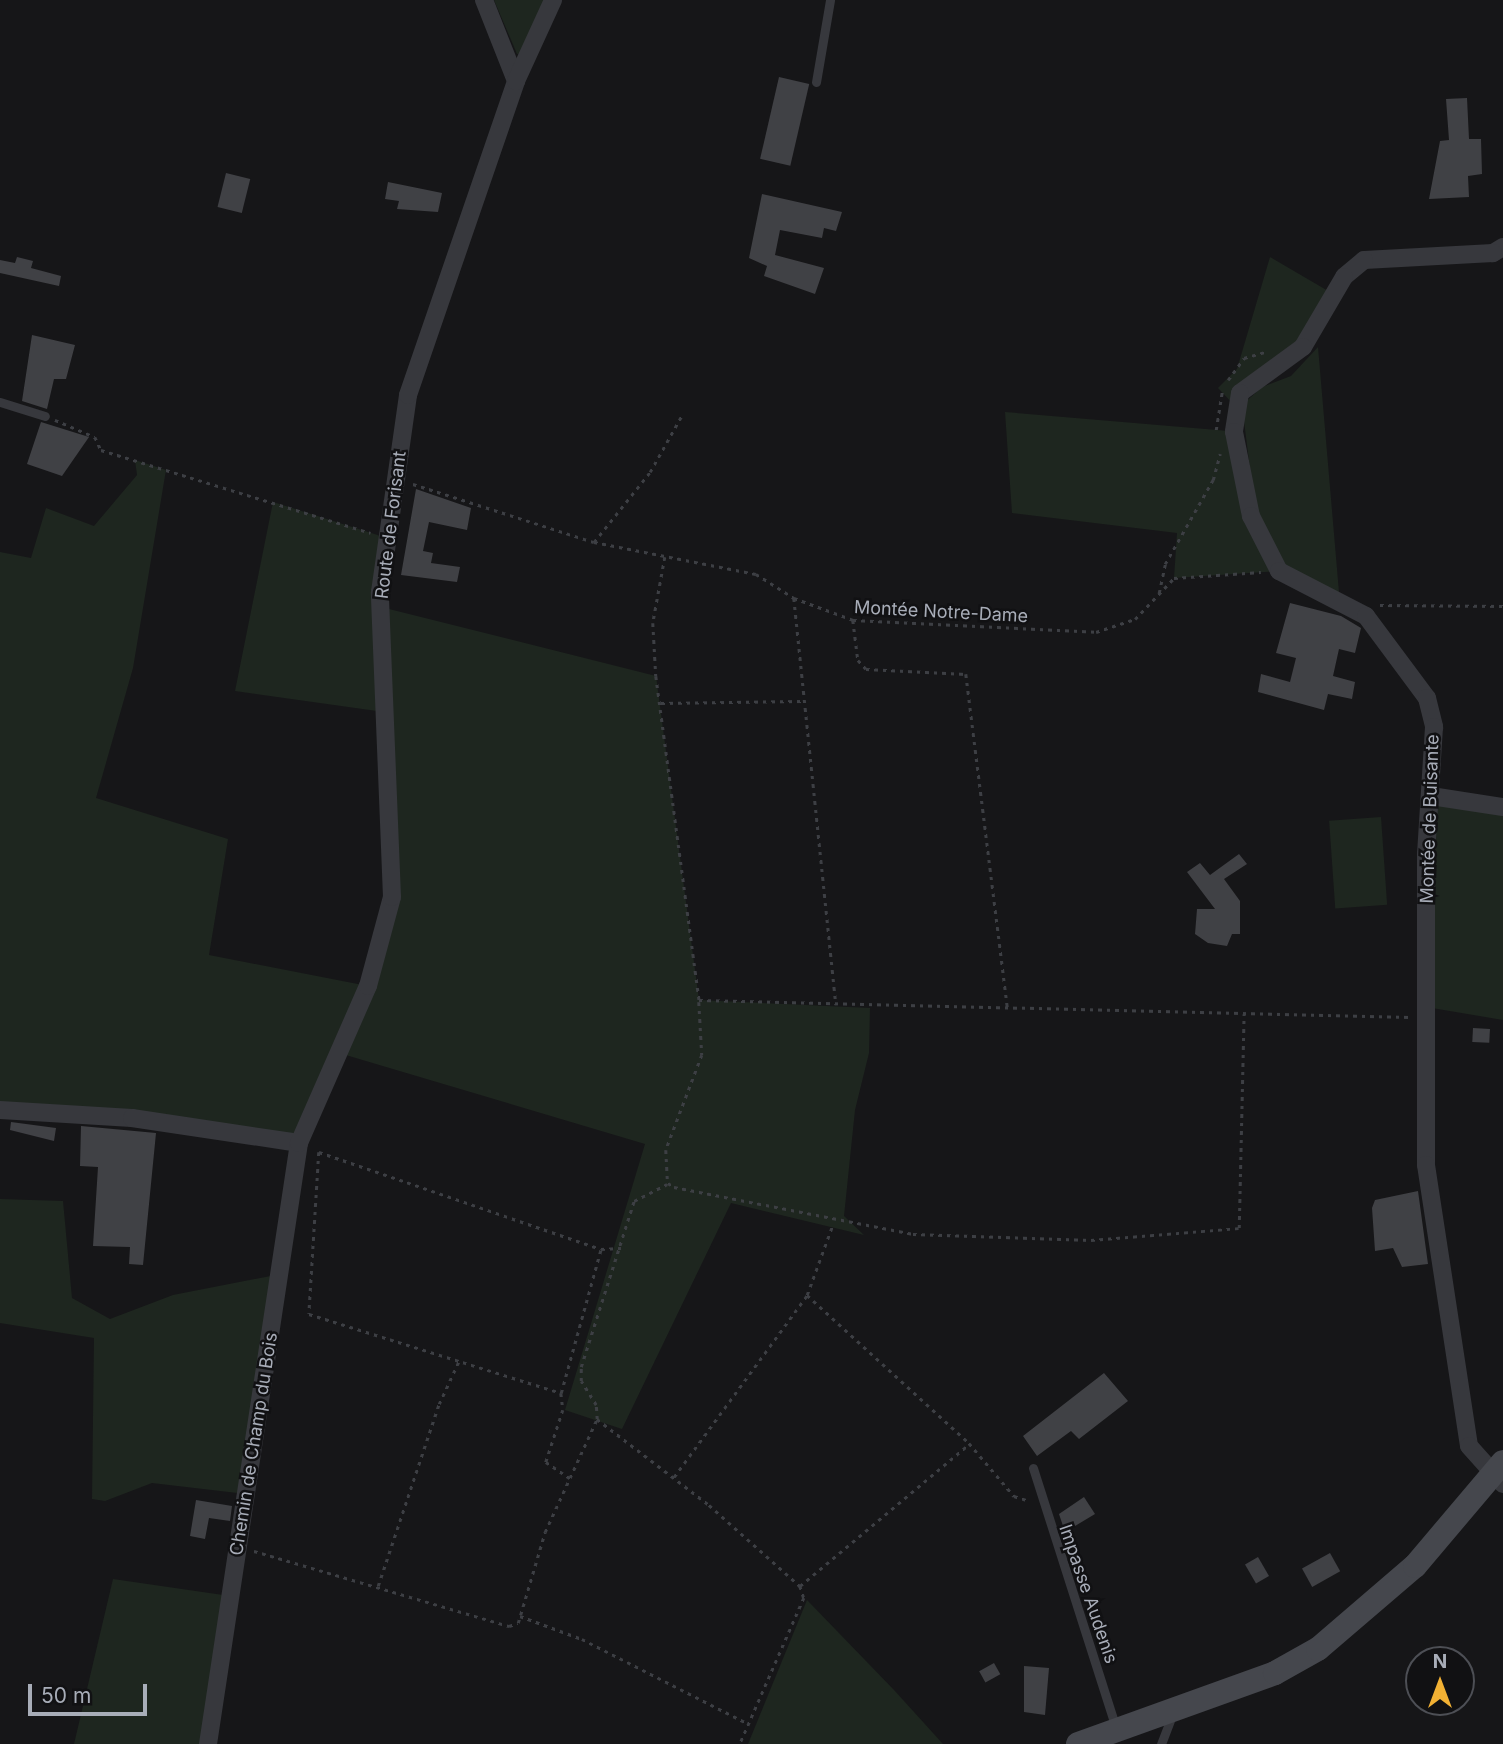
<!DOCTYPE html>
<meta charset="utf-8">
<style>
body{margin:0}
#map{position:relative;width:1503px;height:1744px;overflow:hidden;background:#161618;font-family:Inter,sans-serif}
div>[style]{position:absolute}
.green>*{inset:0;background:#1e261f;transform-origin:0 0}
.building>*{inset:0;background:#404145;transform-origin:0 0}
.path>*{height:2.5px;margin-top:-1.25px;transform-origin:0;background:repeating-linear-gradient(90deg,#3d3f44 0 3.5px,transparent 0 8.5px)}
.service>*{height:9px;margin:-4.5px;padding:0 4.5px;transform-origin:4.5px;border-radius:4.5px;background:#37383d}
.minor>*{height:18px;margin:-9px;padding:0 9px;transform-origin:9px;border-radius:9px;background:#37383d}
.secondary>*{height:24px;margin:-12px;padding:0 12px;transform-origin:12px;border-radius:12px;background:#45474d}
span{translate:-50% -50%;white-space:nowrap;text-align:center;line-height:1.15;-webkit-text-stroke:5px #111113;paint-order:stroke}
.street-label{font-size:18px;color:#a8adb8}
.north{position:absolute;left:1405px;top:1646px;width:70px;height:70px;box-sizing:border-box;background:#111113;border:2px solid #4d4f55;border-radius:50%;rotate:0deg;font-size:19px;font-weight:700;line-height:28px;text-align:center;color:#a8adb8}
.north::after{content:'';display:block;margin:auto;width:24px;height:32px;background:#f2b134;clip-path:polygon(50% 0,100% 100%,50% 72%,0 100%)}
.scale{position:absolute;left:28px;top:1684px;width:119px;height:32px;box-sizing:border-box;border:4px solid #a8adb8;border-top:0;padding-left:9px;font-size:21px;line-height:24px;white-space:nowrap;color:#a8adb8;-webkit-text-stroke:5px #111113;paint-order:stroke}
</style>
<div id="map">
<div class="green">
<div style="clip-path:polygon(494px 0,550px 0,526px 53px,517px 54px)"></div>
<div style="clip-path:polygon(1270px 257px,1335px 295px,1313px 333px,1234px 405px,1218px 388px,1237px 369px)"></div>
<div style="clip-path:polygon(1318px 347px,1340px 604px,1279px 571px,1174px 578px,1177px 533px,1012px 513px,1005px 412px,1229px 431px,1242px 515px,1256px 517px,1242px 405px,1262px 387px,1291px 376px)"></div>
<div style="clip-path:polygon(135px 460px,166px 470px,133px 668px,96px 798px,228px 839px,209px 955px,368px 986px,392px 897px,384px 712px,235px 691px,273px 502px,387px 538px,381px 607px,656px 676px,699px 1000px,870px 1008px,869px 1053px,855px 1110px,844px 1216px,864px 1235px,731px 1203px,622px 1429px,565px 1410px,645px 1144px,339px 1053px,299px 1143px,0 1110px,0 552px,31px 558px,46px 508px,94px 526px,137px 475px)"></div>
<div style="clip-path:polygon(1431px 796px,1503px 807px,1503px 1020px,1426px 1007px)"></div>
<div style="left:1381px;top:817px;width:88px;height:52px;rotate:86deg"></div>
<div style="clip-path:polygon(0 1199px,63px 1201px,72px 1298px,110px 1319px,173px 1295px,281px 1274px,246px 1494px,152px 1483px,105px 1501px,92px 1499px,94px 1338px,0 1323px)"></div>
<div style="clip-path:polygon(113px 1579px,230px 1596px,208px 1744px,74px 1744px)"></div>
<div style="clip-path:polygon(807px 1600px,894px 1690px,943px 1744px,748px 1744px)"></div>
</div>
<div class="building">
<div style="left:779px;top:77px;width:31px;height:84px;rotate:13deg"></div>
<div style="clip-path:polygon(1467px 98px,1469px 139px,1481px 139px,1482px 174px,1468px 176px,1469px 197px,1429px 199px,1440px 141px,1449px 140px,1446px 99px)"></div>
<div style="left:226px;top:173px;width:25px;height:35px;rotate:14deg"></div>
<div style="clip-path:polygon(388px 182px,442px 193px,438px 212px,397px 209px,399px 201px,385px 199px)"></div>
<div style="clip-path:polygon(762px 194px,842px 212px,836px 231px,824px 228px,822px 238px,780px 230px,775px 255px,824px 268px,815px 294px,764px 276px,767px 266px,749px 258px)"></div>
<div style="clip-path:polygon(17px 257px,33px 261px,31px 268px,61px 276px,59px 286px,0 273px,0 260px,15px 263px)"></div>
<div style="clip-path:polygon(32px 335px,75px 345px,66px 379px,54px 379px,47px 409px,22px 401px)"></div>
<div style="clip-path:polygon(41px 422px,89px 437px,62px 476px,27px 464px)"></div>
<div style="clip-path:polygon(416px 489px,471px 508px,467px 530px,429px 522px,423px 551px,433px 553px,431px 563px,460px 567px,457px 582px,401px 575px)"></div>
<div style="clip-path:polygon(1290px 603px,1341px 616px,1361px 628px,1355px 653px,1339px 649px,1333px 676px,1355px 682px,1352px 699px,1328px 694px,1324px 710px,1258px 692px,1261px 674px,1290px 682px,1296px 658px,1276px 653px)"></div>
<div style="clip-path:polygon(1239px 854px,1247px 864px,1224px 879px,1240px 901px,1240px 934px,1232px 934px,1227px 946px,1208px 943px,1195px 934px,1197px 909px,1215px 909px,1187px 872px,1200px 863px,1210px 875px)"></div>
<div style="left:1473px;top:1028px;width:17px;height:14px;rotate:3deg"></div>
<div style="clip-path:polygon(11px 1122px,56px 1128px,54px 1141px,10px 1130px)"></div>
<div style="clip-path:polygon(81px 1126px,156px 1133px,143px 1265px,129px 1264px,130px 1247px,93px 1246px,98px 1167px,80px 1166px)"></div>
<div style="clip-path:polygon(1418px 1191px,1428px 1264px,1402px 1267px,1393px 1248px,1375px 1251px,1372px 1208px,1375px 1200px)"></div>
<div style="clip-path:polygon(1104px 1373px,1128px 1401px,1079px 1439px,1071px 1431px,1037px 1456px,1023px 1436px)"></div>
<div style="clip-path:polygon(1084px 1497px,1095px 1514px,1065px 1532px,1059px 1514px)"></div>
<div style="clip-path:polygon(196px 1500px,232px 1506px,230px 1521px,209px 1518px,205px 1539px,190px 1536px)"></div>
<div style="left:1330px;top:1553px;width:21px;height:32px;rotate:61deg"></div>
<div style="left:1258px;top:1557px;width:22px;height:15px;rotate:60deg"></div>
<div style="left:994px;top:1663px;width:13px;height:17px;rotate:61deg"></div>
<div style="clip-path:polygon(1024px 1666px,1049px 1668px,1045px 1715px,1024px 1712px)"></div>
</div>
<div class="path">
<div style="left:1228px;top:380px;width:27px;rotate:-54deg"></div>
<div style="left:1244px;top:358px;width:25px;rotate:-16deg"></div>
<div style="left:55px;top:420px;width:43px;rotate:23deg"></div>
<div style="left:95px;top:437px;width:14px;rotate:65deg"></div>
<div style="left:101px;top:450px;width:282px;rotate:17.1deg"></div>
<div style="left:1216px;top:430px;width:38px;rotate:-81deg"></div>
<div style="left:413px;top:484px;width:190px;rotate:17.8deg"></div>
<div style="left:594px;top:542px;width:165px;rotate:11.2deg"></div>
<div style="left:756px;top:574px;width:45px;rotate:32.3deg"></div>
<div style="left:794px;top:598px;width:63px;rotate:20.4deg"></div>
<div style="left:853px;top:620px;width:243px;rotate:2.8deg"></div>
<div style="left:1096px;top:632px;width:41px;rotate:-18.4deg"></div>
<div style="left:1135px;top:619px;width:57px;rotate:-46.4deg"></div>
<div style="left:1174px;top:578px;width:87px;rotate:-3.9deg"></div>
<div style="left:594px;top:542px;width:90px;rotate:-51.3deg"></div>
<div style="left:650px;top:472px;width:65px;rotate:-60.7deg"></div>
<div style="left:665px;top:557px;width:67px;rotate:100.3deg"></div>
<div style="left:653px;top:623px;width:53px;rotate:86.8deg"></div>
<div style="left:656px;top:676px;width:327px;rotate:82.4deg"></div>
<div style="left:699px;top:1000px;width:711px;rotate:1.37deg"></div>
<div style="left:1159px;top:593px;width:30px;rotate:-78deg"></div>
<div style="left:1165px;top:564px;width:97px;rotate:-60.3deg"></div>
<div style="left:1213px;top:480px;width:27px;rotate:-75deg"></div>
<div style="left:794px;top:598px;width:409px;rotate:84.1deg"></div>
<div style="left:1380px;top:605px;width:123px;rotate:0.5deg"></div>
<div style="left:853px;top:620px;width:40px;rotate:82.9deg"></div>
<div style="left:858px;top:660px;width:12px;rotate:48deg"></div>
<div style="left:866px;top:669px;width:100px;rotate:2.9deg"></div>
<div style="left:966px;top:674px;width:338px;rotate:82.9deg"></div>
<div style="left:661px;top:703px;width:143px;rotate:-0.8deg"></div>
<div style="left:699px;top:1002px;width:53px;rotate:86.8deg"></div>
<div style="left:702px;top:1055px;width:102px;rotate:110.8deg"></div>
<div style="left:666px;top:1150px;width:33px;rotate:87deg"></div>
<div style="left:668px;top:1183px;width:7px;rotate:34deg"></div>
<div style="left:674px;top:1187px;width:244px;rotate:11.1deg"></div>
<div style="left:913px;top:1234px;width:178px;rotate:1.9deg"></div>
<div style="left:1091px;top:1240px;width:148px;rotate:-4.6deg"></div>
<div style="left:1239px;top:1228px;width:214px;rotate:-88.7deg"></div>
<div style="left:319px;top:1152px;width:162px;rotate:93.5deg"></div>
<div style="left:309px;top:1314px;width:264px;rotate:17.4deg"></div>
<div style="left:561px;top:1393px;width:149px;rotate:-74.5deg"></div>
<div style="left:319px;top:1152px;width:298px;rotate:19deg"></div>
<div style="left:601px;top:1249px;width:20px;rotate:-3deg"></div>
<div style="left:807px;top:1295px;width:219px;rotate:42.4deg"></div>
<div style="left:969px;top:1443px;width:70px;rotate:49.7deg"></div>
<div style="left:1014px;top:1496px;width:16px;rotate:18deg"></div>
<div style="left:561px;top:1393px;width:17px;rotate:83deg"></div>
<div style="left:563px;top:1410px;width:55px;rotate:108.1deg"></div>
<div style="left:546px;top:1462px;width:29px;rotate:34deg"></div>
<div style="left:597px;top:1419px;width:141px;rotate:37.5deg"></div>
<div style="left:709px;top:1505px;width:122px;rotate:41.7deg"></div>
<div style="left:800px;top:1586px;width:13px;rotate:72deg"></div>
<div style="left:804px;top:1598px;width:159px;rotate:113.7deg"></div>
<div style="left:674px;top:1477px;width:225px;rotate:-53.8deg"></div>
<div style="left:807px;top:1295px;width:76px;rotate:-69.9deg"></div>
<div style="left:254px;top:1551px;width:266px;rotate:16.4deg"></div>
<div style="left:509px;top:1626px;width:9px;rotate:-18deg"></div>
<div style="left:518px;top:1623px;width:95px;rotate:-73.5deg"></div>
<div style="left:545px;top:1532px;width:124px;rotate:-65.3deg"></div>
<div style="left:597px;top:1419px;width:14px;rotate:-94deg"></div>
<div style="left:596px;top:1405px;width:28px;rotate:-122deg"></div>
<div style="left:581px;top:1381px;width:14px;rotate:-90deg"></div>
<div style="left:581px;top:1367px;width:174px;rotate:-72.3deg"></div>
<div style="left:634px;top:1201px;width:37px;rotate:-27deg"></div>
<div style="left:378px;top:1586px;width:192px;rotate:-71.5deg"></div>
<div style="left:439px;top:1404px;width:47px;rotate:-65.1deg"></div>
<div style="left:800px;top:1586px;width:221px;rotate:-40deg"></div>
<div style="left:520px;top:1616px;width:66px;rotate:20.4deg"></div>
<div style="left:582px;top:1639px;width:183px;rotate:27deg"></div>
</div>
<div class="service">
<div style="left:816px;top:82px;width:83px;rotate:-80.3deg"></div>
<div style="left:0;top:402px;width:47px;rotate:17.3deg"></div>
<div style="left:1033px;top:1468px;width:273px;rotate:72.3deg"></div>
<div style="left:1161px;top:1744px;width:34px;rotate:-69deg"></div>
</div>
<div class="minor">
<div style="left:484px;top:0;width:87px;rotate:68.4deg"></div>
<div style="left:1503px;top:247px;width:12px;rotate:149deg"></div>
<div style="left:1493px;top:253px;width:129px;rotate:176.9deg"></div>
<div style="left:1364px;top:260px;width:26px;rotate:140deg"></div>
<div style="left:1344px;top:277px;width:81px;rotate:120.4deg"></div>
<div style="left:1303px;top:347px;width:78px;rotate:143.9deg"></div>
<div style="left:1240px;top:393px;width:39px;rotate:99deg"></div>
<div style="left:1234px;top:432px;width:86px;rotate:78.6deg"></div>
<div style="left:1251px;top:516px;width:62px;rotate:63deg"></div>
<div style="left:1279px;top:571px;width:98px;rotate:27.3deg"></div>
<div style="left:1366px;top:616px;width:102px;rotate:53.4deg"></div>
<div style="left:1427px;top:698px;width:30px;rotate:76deg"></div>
<div style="left:1434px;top:727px;width:127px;rotate:93.6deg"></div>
<div style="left:1426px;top:854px;width:311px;rotate:90deg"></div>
<div style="left:1426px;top:1165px;width:284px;rotate:81.3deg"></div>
<div style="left:1469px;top:1446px;width:51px;rotate:48.2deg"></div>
<div style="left:1431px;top:796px;width:73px;rotate:8.7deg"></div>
<div style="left:0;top:1110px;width:132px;rotate:3.5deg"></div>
<div style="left:132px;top:1118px;width:169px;rotate:8.5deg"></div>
<div style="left:208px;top:1744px;width:608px;rotate:-81.39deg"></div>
<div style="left:299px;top:1143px;width:171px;rotate:-66.3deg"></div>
<div style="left:368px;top:986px;width:92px;rotate:-74.9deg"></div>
<div style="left:392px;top:897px;width:305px;rotate:-92.3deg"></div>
<div style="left:380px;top:592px;width:199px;rotate:-81.9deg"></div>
<div style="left:408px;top:395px;width:332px;rotate:-71deg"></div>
<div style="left:516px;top:81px;width:89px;rotate:-65.4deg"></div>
</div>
<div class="secondary">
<div style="left:1078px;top:1744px;width:209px;rotate:-19.8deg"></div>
<div style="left:1275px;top:1673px;width:49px;rotate:-29.2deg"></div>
<div style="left:1318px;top:1649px;width:128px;rotate:-40.6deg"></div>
<div style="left:1415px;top:1566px;width:136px;rotate:-49.8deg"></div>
</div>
<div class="street-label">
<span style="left:391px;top:525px;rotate:-83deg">Route de Forisant</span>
<span style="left:941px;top:612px;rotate:3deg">Montée Notre-Dame</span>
<span style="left:1430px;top:819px;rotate:-88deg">Montée de Buisante</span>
<span style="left:254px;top:1444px;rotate:-81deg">Chemin de Champ du Bois</span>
<span style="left:1088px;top:1594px;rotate:71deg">Impasse Audenis</span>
</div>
<div class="north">N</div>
<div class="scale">50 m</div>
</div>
